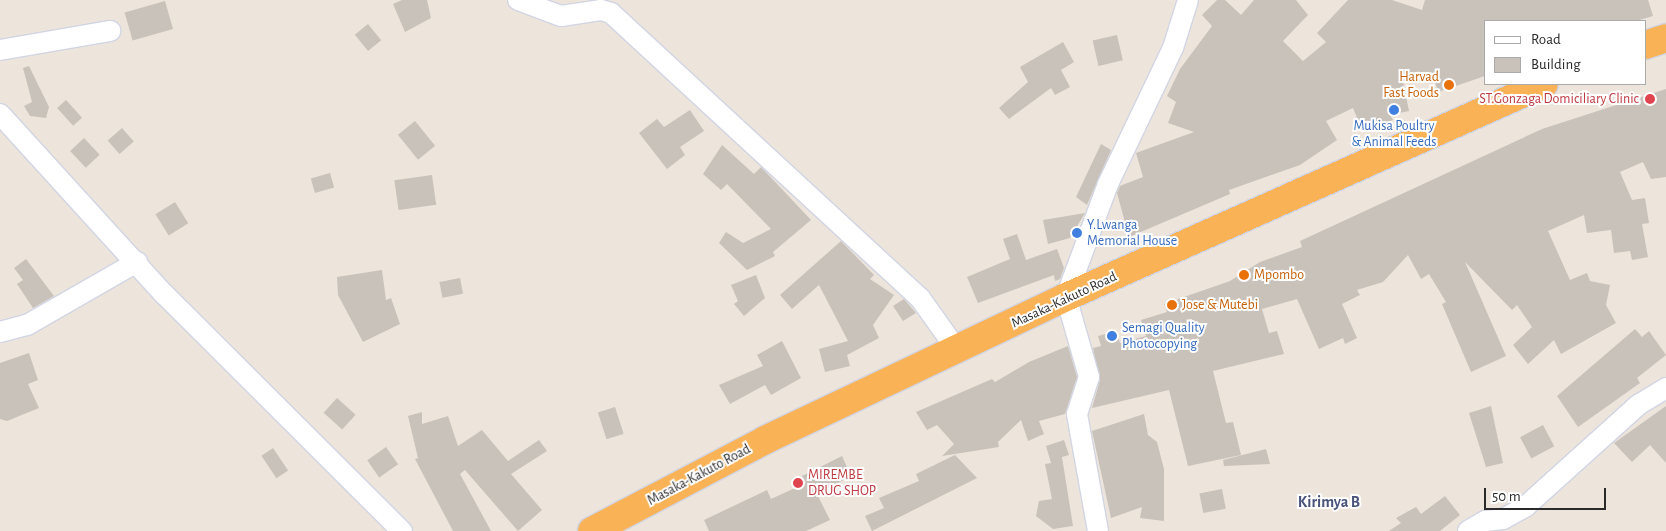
<!DOCTYPE html>
<style>
body{margin:0}
#map{position:relative;width:1666px;height:531px;overflow:hidden;background:#ede5dc;font-family:"Alegreya Sans",sans-serif}
div>[style]{position:absolute}
.building>*{inset:0;background:#c8c2bb;transform-origin:0 0}
.roads{filter:drop-shadow(1px 0 #d1d5e3) drop-shadow(-1px 0 #d1d5e3) drop-shadow(0 1px #d1d5e3) drop-shadow(0 -1px #d1d5e3)}
.minor>*{height:20px;margin:-10px;padding:0 10px;transform-origin:10px;border-radius:10px;background:#fff}
.trunk>*{height:28px;margin:-14px;padding:0 14px;transform-origin:14px;border-radius:14px;background:#fab256}
.dots>*{width:14px;height:14px;translate:-50% -50%;box-sizing:border-box;border:2px solid #fff;border-radius:50%}
span{translate:-50% -50%;white-space:nowrap;text-align:center;line-height:1.15;-webkit-text-stroke:4px #fff;paint-order:stroke}
.food-label{font-size:14px;color:#c56008}
.right{translate:-100% -50%;text-align:right}
.left{translate:0 -50%;text-align:left}
.health-label{font-size:14px;color:#be3a42}
.shop-label{font-size:14px;color:#366cbe}
.street-label{font-size:14px;color:#2a2a2a}
.quarter-label{font-size:16px;color:#49547c;font-weight:700}
.legend{position:absolute;left:1484px;top:20px;width:162px;height:65px;box-sizing:border-box;background:#fff;border:1px solid #aaa;margin:0;padding:6px 9px;list-style:none;font-size:15px;color:#2a2a2a}
.legend li{display:flex;align-items:center;gap:10px;height:25px}
.legend b{width:25px;border:1px solid #aaa}
.scale{position:absolute;left:1484px;top:488px;width:122px;height:22px;box-sizing:border-box;border:2px solid #2a2a2a;border-top:0;padding-left:6px;font-size:15px;line-height:18px;white-space:nowrap;color:#2a2a2a;-webkit-text-stroke:4px #fff;paint-order:stroke}
</style>
<div id="map">
<div class="building">
<div style="clip-path:polygon(402px 0,427px 0,431px 18px,405px 32px,393px 4px)"></div>
<div style="clip-path:polygon(1217px 0,1225px 0,1241px 15px,1254px 0,1296px 0,1308px 15px,1283px 41px,1303px 61px,1326px 42px,1317px 33px,1348px 0,1392px 0,1422px 10px,1425px 0,1648px 0,1653px 16px,1636px 21px,1485px 21px,1485px 76px,1438px 92px,1432px 72px,1403px 81px,1409px 111px,1390px 115px,1393px 120px,1363px 132px,1353px 108px,1326px 121px,1337px 140px,1300px 165px,1229px 190px,1230px 194px,1129px 237px,1117px 193px,1120px 186px,1143px 177px,1136px 153px,1194px 132px,1168px 123px,1176px 102px,1167px 96px,1180px 69px,1212px 26px,1202px 15px)"></div>
<div style="left:165px;top:1px;width:29px;height:42px;rotate:74deg"></div>
<div style="left:368px;top:24px;width:21px;height:17px;rotate:51deg"></div>
<div style="left:1117px;top:35px;width:26px;height:25px;rotate:77deg"></div>
<div style="clip-path:polygon(1063px 42px,1074px 62px,1061px 70px,1070px 87px,1055px 95px,1051px 88px,1009px 119px,999px 108px,1028px 82px,1020px 67px)"></div>
<div style="clip-path:polygon(29px 66px,49px 107px,46px 118px,30px 116px,24px 106px,32px 102px,23px 68px)"></div>
<div style="clip-path:polygon(1666px 89px,1666px 177px,1651px 179px,1643px 162px,1620px 172px,1632px 200px,1645px 198px,1649px 223px,1642px 224px,1648px 257px,1632px 260px,1630px 251px,1614px 253px,1611px 230px,1587px 233px,1584px 215px,1548px 231px,1570px 280px,1587px 273px,1590px 281px,1610px 285px,1606px 305px,1616px 323px,1561px 354px,1554px 340px,1528px 364px,1513px 345px,1532px 327px,1517px 305px,1512px 310px,1465px 262px,1506px 356px,1471px 372px,1442px 304px,1446px 302px,1429px 274px,1421px 279px,1408px 255px,1383px 282px,1357px 290px,1360px 295px,1342px 304px,1357px 338px,1345px 344px,1343px 338px,1319px 349px,1297px 299px,1262px 309px,1269px 333px,1277px 331px,1284px 354px,1213px 371px,1226px 423px,1233px 422px,1241px 455px,1188px 466px,1169px 390px,1092px 408px,1100px 380px,1093px 348px,1101px 346px,1098px 336px,1116px 331px,1120px 343px,1146px 336px,1141px 320px,1167px 312px,1164px 304px,1230px 281px,1260px 262px,1302px 247px,1300px 241px,1542px 129px)"></div>
<div style="left:66px;top:100px;width:24px;height:12px;rotate:48deg"></div>
<div style="clip-path:polygon(690px 110px,704px 131px,680px 147px,685px 155px,667px 169px,639px 133px,657px 119px,664px 127px)"></div>
<div style="left:415px;top:121px;width:32px;height:22px;rotate:51deg"></div>
<div style="left:122px;top:128px;width:18px;height:19px;rotate:49deg"></div>
<div style="left:84px;top:138px;width:23px;height:19px;rotate:47deg"></div>
<div style="clip-path:polygon(1101px 144px,1111px 150px,1087px 205px,1076px 197px)"></div>
<div style="clip-path:polygon(722px 145px,754px 174px,761px 167px,811px 220px,773px 252px,775px 256px,747px 270px,719px 243px,726px 232px,743px 243px,771px 229px,727px 184px,721px 190px,703px 174px)"></div>
<div style="left:330px;top:173px;width:15px;height:20px;rotate:74deg"></div>
<div style="left:432px;top:175px;width:30px;height:38px;rotate:82deg"></div>
<div style="left:175px;top:202px;width:25px;height:23px;rotate:58deg"></div>
<div style="clip-path:polygon(1085px 213px,1070px 238px,1048px 244px,1043px 220px)"></div>
<div style="clip-path:polygon(1017px 234px,1026px 260px,1057px 249px,1064px 268px,1060px 279px,1055px 281px,1054px 275px,978px 303px,967px 277px,1010px 259px,1003px 239px)"></div>
<div style="clip-path:polygon(841px 241px,874px 275px,870px 279px,894px 295px,873px 325px,879px 338px,847px 355px,850px 366px,825px 372px,819px 349px,848px 341px,819px 285px,792px 309px,780px 295px)"></div>
<div style="clip-path:polygon(26px 259px,54px 296px,33px 308px,17px 284px,23px 280px,14px 268px)"></div>
<div style="clip-path:polygon(382px 270px,386px 300px,391px 298px,400px 324px,363px 342px,338px 295px,337px 277px)"></div>
<div style="clip-path:polygon(756px 275px,765px 298px,744px 316px,734px 304px,738px 301px,731px 285px)"></div>
<div style="left:460px;top:278px;width:16px;height:21px;rotate:79deg"></div>
<div style="clip-path:polygon(904px 299px,916px 313px,903px 321px,893px 306px)"></div>
<div style="clip-path:polygon(1635px 329px,1642px 337px,1649px 331px,1666px 355px,1637px 378px,1640px 383px,1578px 427px,1557px 396px)"></div>
<div style="clip-path:polygon(782px 341px,801px 378px,771px 395px,765px 385px,730px 404px,719px 385px,763px 366px,757px 355px)"></div>
<div style="clip-path:polygon(1068px 346px,1077px 377px,1065px 414px,1039px 421px,1044px 434px,1028px 441px,1021px 420px,998px 442px,999px 447px,942px 456px,954px 444px,937px 425px,927px 430px,916px 412px,992px 379px,995px 382px,1029px 362px)"></div>
<div style="clip-path:polygon(29px 353px,38px 380px,28px 384px,39px 408px,7px 421px,0 419px,0 363px)"></div>
<div style="left:337px;top:398px;width:25px;height:20px;rotate:42deg"></div>
<div style="clip-path:polygon(1491px 406px,1503px 463px,1486px 467px,1469px 413px)"></div>
<div style="clip-path:polygon(1666px 406px,1666px 463px,1650px 445px,1632px 462px,1614px 443px)"></div>
<div style="left:615px;top:407px;width:28px;height:18px;rotate:72deg"></div>
<div style="clip-path:polygon(422px 412px,422px 424px,448px 416px,458px 446px,482px 430px,508px 461px,539px 440px,547px 451px,511px 474px,542px 510px,518px 531px,465px 470px,460px 474px,491px 531px,453px 531px,415px 459px,418px 458px,408px 416px)"></div>
<div style="clip-path:polygon(1144px 414px,1148px 435px,1157px 442px,1164px 469px,1164px 521px,1140px 518px,1142px 507px,1111px 518px,1092px 431px)"></div>
<div style="left:1543px;top:425px;width:24px;height:26px;rotate:62deg"></div>
<div style="clip-path:polygon(1064px 440px,1069px 455px,1062px 457px,1073px 526px,1053px 529px,1036px 516px,1039px 501px,1052px 499px,1045px 464px,1051px 463px,1046px 446px)"></div>
<div style="left:386px;top:447px;width:21px;height:23px;rotate:55deg"></div>
<div style="left:273px;top:448px;width:27px;height:14px;rotate:56deg"></div>
<div style="clip-path:polygon(1266px 449px,1270px 464px,1224px 466px,1223px 460px)"></div>
<div style="clip-path:polygon(955px 455px,977px 478px,872px 531px,865px 516px,884px 508px,879px 498px,919px 481px,916px 474px)"></div>
<div style="clip-path:polygon(842px 456px,851px 476px,817px 494px,830px 520px,806px 531px,709px 531px,704px 520px,767px 490px,771px 499px,806px 483px,802px 476px)"></div>
<div style="left:1222px;top:489px;width:20px;height:23px;rotate:79deg"></div>
<div style="clip-path:polygon(1445px 496px,1460px 515px,1440px 531px,1389px 531px,1401px 523px,1396px 518px,1416px 507px,1421px 514px)"></div>
</div>
<div class="roads">
<div class="minor">
<div style="left:518px;top:0;width:46px;rotate:20.4deg"></div>
<div style="left:561px;top:16px;width:40px;rotate:-8.5deg"></div>
<div style="left:601px;top:10px;width:10px;rotate:17deg"></div>
<div style="left:611px;top:13px;width:420px;rotate:42.7deg"></div>
<div style="left:920px;top:298px;width:64px;rotate:54.6deg"></div>
<div style="left:0;top:50px;width:112px;rotate:-9.8deg"></div>
<div style="left:0;top:114px;width:244px;rotate:47.7deg"></div>
<div style="left:164px;top:294px;width:336px;rotate:44.9deg"></div>
<div style="left:0;top:332px;width:28px;rotate:-15deg"></div>
<div style="left:27px;top:325px;width:127px;rotate:-29.8deg"></div>
<div style="left:1098px;top:531px;width:119px;rotate:-100.2deg"></div>
<div style="left:1077px;top:414px;width:39px;rotate:-72deg"></div>
<div style="left:1089px;top:377px;width:83px;rotate:-106deg"></div>
<div style="left:1066px;top:297px;width:121px;rotate:-69.6deg"></div>
<div style="left:1108px;top:184px;width:151px;rotate:-64.5deg"></div>
<div style="left:1173px;top:48px;width:50px;rotate:-72.6deg"></div>
<div style="left:1468px;top:531px;width:20px;rotate:-30deg"></div>
<div style="left:1485px;top:521px;width:18px;rotate:-6deg"></div>
<div style="left:1503px;top:519px;width:26px;rotate:-29deg"></div>
<div style="left:1526px;top:506px;width:151px;rotate:-42deg"></div>
<div style="left:1638px;top:405px;width:33px;rotate:-31deg"></div>
</div>
<div class="trunk">
<div style="left:1645px;top:45px;width:22px;rotate:-18deg"></div>
<div style="left:592px;top:531px;width:195px;rotate:-27.7deg"></div>
<div style="left:765px;top:440px;width:333px;rotate:-25.4deg"></div>
<div style="left:1066px;top:297px;width:523px;rotate:-24.02deg"></div>
</div>
</div>
<div class="dots">
<div style="left:1449px;top:85px;background:#e8710a"></div>
<div style="left:1650px;top:99px;background:#e0444e"></div>
<div style="left:1394px;top:110px;background:#3f7fe0"></div>
<div style="left:1077px;top:233px;background:#3f7fe0"></div>
<div style="left:1244px;top:275px;background:#e8710a"></div>
<div style="left:1172px;top:305px;background:#e8710a"></div>
<div style="left:1112px;top:336px;background:#3f7fe0"></div>
<div style="left:798px;top:483px;background:#e0444e"></div>
</div>
<div class="food-label">
<span class="right" style="left:1439px;top:85px">Harvad<br>Fast Foods</span>
<span class="left" style="left:1254px;top:275px">Mpombo</span>
<span class="left" style="left:1182px;top:305px">Jose &amp; Mutebi</span>
</div>
<div class="health-label">
<span class="right" style="left:1639px;top:99px">ST.Gonzaga Domiciliary Clinic</span>
<span class="left" style="left:808px;top:483px">MIREMBE<br>DRUG SHOP</span>
</div>
<div class="shop-label">
<span style="left:1394px;top:134px">Mukisa Poultry<br>&amp; Animal Feeds</span>
<span class="left" style="left:1087px;top:233px">Y.Lwanga<br>Memorial House</span>
<span class="left" style="left:1122px;top:336px">Semagi Quality<br>Photocopying</span>
</div>
<div class="street-label">
<span style="left:1064px;top:300px;rotate:-25deg">Masaka-Kakuto Road</span>
<span style="left:699px;top:475px;rotate:-28deg">Masaka-Kakuto Road</span>
</div>
<div class="quarter-label">
<span style="left:1329px;top:502px">Kirimya B</span>
</div>
<ul class="legend">
<li><b style="height:6px;background:#fff"></b>Road</li>
<li><b style="height:14px;background:#c8c2bb"></b>Building</li>
</ul>
<div class="scale">50 m</div>
</div>
